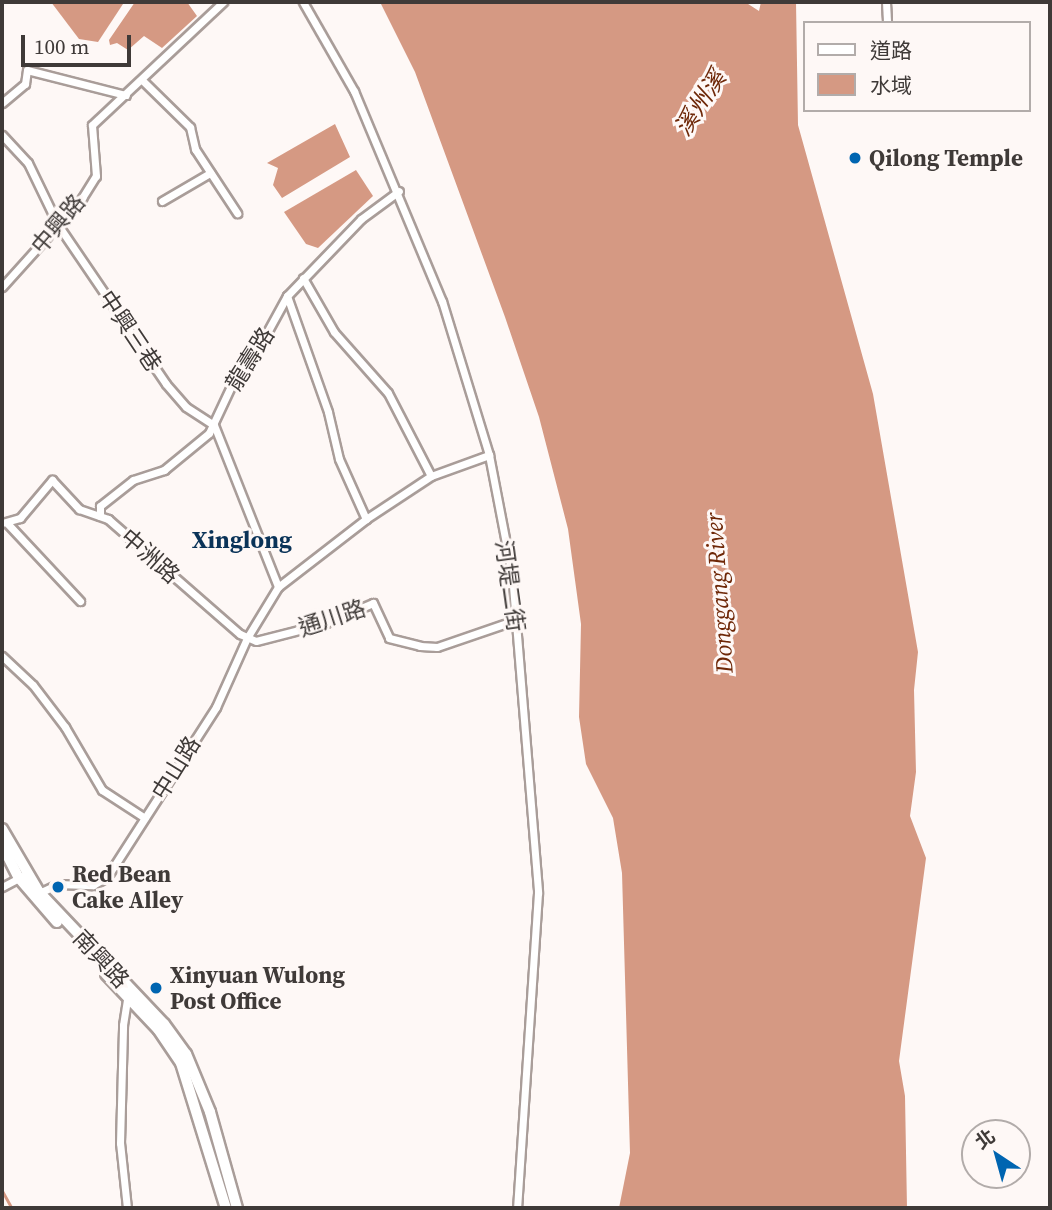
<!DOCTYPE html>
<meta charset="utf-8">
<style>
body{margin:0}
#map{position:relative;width:1052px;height:1210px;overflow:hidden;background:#fef8f6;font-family:"Source Serif 4","Noto Sans TC",serif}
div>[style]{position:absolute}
.water>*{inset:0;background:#d59983}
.stream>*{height:2.5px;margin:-1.25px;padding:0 1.25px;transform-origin:1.25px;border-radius:1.25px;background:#d59983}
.roads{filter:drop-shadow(2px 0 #a99d99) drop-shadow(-2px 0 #a99d99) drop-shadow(0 2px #a99d99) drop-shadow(0 -2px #a99d99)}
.minor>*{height:7px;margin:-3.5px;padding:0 3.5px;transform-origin:3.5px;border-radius:3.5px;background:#fff}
.primary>*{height:10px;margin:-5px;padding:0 5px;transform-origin:5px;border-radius:5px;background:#fff}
.dots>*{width:19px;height:19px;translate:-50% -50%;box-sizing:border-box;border:4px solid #fef8f6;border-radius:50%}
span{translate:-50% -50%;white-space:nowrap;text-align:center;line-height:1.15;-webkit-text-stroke:6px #fef8f6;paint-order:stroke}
.poi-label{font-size:23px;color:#3f3a38;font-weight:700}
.left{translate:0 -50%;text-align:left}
.street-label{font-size:23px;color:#3f3a38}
.water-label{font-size:24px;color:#6e2707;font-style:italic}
.neighbourhood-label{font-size:24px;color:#0a3358;font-weight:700}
.frame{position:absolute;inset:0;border:4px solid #3f3a38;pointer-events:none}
.legend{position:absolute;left:803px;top:21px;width:228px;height:91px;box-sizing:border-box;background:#fef8f6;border:2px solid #b2acaa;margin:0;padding:9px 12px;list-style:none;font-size:21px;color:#3f3a38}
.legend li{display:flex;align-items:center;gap:14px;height:35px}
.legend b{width:35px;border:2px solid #b2acaa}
.north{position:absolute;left:961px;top:1119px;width:70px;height:70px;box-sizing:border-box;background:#fef8f6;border:2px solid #b2acaa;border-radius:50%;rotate:324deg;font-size:19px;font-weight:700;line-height:28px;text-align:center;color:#3f3a38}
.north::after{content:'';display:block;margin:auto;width:24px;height:32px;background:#0065b1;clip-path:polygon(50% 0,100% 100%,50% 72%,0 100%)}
.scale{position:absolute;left:21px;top:35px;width:110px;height:32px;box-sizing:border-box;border:4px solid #3f3a38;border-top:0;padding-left:9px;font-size:21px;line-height:24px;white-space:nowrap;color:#3f3a38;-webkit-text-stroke:5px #fef8f6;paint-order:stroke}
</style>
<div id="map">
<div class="water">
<div style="clip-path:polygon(51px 2px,121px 2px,123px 4px,98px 42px,79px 39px)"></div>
<div style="clip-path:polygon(135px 2px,187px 2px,197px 16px,162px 48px,144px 36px,128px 50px,117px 43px,110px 45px,109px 40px)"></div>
<div style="clip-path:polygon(380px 2px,745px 2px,759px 11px,761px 2px,796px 2px,798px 125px,873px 394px,918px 652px,914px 690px,916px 772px,910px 816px,926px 858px,899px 1061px,905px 1096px,907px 1208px,619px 1208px,630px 1153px,622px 873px,613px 818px,586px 764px,579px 717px,581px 624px,568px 529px,539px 417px,505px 317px,415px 72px)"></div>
<div style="clip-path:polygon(335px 124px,350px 157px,282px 198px,273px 185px,278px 168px,267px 163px)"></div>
<div style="clip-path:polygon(356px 170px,373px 196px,318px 248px,306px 244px,284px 212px)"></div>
</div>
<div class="stream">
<div style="left:2px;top:1190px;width:21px;rotate:61deg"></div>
</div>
<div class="roads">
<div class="minor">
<div style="left:303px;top:2px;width:103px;rotate:60.2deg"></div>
<div style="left:354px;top:91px;width:228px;rotate:67.3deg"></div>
<div style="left:442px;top:301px;width:161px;rotate:73deg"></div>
<div style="left:489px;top:455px;width:121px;rotate:79.1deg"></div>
<div style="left:512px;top:574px;width:320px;rotate:85.3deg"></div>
<div style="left:538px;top:893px;width:316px;rotate:93.8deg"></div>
<div style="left:886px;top:2px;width:21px;rotate:87deg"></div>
<div style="left:143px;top:81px;width:66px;rotate:44.4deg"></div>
<div style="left:190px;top:127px;width:23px;rotate:77deg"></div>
<div style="left:195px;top:149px;width:77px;rotate:56.7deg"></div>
<div style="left:2px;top:103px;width:30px;rotate:-40deg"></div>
<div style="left:25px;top:84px;width:14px;rotate:-82deg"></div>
<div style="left:27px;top:70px;width:102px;rotate:14.2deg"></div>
<div style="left:2px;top:135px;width:38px;rotate:47deg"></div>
<div style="left:28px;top:163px;width:69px;rotate:64.2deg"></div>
<div style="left:58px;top:225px;width:192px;rotate:55.8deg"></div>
<div style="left:166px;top:384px;width:30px;rotate:49deg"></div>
<div style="left:186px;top:407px;width:33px;rotate:33deg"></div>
<div style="left:214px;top:425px;width:174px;rotate:68.4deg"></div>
<div style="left:162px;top:201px;width:56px;rotate:-30.3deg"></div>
<div style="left:303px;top:278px;width:62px;rotate:60.1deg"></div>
<div style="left:334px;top:332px;width:81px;rotate:48.5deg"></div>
<div style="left:388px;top:393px;width:93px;rotate:62.6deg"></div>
<div style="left:431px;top:476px;width:62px;rotate:-19.9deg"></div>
<div style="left:2px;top:287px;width:120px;rotate:-48deg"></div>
<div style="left:82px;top:198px;width:26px;rotate:-58deg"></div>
<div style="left:96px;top:176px;width:51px;rotate:-94.5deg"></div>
<div style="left:92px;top:125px;width:180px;rotate:-43.2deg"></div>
<div style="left:287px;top:296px;width:123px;rotate:70.5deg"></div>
<div style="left:328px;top:412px;width:48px;rotate:76.8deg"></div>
<div style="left:339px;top:459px;width:66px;rotate:65.8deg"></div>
<div style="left:100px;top:516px;width:10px;rotate:-90deg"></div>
<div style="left:100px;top:506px;width:42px;rotate:-38.2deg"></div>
<div style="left:133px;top:480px;width:33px;rotate:-18deg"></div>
<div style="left:164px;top:470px;width:58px;rotate:-39.4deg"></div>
<div style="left:209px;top:433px;width:56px;rotate:-64.8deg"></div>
<div style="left:233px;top:382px;width:31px;rotate:-50deg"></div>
<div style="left:253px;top:358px;width:71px;rotate:-61.3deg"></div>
<div style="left:287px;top:296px;width:107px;rotate:-46.1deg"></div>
<div style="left:361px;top:219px;width:47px;rotate:-36.4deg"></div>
<div style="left:2px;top:523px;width:19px;rotate:-16deg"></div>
<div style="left:20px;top:518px;width:50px;rotate:-49.9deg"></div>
<div style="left:52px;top:480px;width:40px;rotate:47deg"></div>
<div style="left:79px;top:509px;width:31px;rotate:19deg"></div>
<div style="left:108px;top:519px;width:175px;rotate:41.1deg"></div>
<div style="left:240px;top:634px;width:17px;rotate:24deg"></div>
<div style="left:256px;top:641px;width:72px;rotate:-14.4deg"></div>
<div style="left:326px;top:623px;width:51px;rotate:-23.1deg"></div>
<div style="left:373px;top:603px;width:38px;rotate:65deg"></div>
<div style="left:389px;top:638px;width:32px;rotate:14deg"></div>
<div style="left:420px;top:646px;width:17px;rotate:3deg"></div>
<div style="left:437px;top:647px;width:83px;rotate:-18.9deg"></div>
<div style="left:7px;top:523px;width:107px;rotate:46.9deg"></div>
<div style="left:2px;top:656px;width:42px;rotate:43.1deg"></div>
<div style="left:33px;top:685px;width:53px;rotate:52.7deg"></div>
<div style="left:65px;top:727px;width:73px;rotate:59.6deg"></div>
<div style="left:102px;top:790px;width:51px;rotate:33.1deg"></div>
<div style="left:2px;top:887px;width:24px;rotate:-28deg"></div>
<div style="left:37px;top:894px;width:23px;rotate:-25deg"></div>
<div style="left:58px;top:884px;width:35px;rotate:2deg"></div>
<div style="left:93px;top:885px;width:16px;rotate:-30deg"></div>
<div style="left:107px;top:877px;width:202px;rotate:-57.3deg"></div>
<div style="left:216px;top:707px;width:76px;rotate:-65.8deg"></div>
<div style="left:247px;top:638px;width:60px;rotate:-58.7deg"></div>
<div style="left:278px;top:587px;width:111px;rotate:-37.7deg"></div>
<div style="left:366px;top:519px;width:78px;rotate:-33.5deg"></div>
<div style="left:127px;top:1208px;width:65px;rotate:-96.1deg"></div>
<div style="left:120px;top:1143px;width:118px;rotate:-88.5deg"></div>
<div style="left:123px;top:1025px;width:31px;rotate:-81deg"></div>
</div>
<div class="primary">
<div style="left:2px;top:829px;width:73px;rotate:59.6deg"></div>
<div style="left:39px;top:892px;width:182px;rotate:46.6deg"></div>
<div style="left:164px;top:1024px;width:37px;rotate:54deg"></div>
<div style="left:186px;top:1054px;width:63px;rotate:67.5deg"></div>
<div style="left:210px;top:1112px;width:100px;rotate:74.3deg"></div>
<div style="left:2px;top:845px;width:37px;rotate:63deg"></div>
<div style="left:19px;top:878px;width:58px;rotate:49.2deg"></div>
<div style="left:106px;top:974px;width:76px;rotate:46.6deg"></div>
<div style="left:158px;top:1029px;width:41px;rotate:55.9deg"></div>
<div style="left:181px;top:1063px;width:152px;rotate:72.8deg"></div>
</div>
</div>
<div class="dots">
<div style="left:855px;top:158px;background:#0065b1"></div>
<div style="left:58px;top:887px;background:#0065b1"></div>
<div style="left:156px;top:988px;background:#0065b1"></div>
</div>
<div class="poi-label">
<span class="left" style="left:869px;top:158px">Qilong Temple</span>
<span class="left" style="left:72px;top:887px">Red Bean<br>Cake Alley</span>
<span class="left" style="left:170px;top:988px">Xinyuan Wulong<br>Post Office</span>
</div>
<div class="street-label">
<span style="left:58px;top:224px;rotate:-50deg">中興路</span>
<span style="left:130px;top:331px;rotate:56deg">中興三巷</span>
<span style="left:250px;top:359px;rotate:-58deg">龍壽路</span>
<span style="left:150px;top:556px;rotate:41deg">中洲路</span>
<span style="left:510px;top:586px;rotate:82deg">河堤二街</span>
<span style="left:332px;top:618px;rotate:-18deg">通川路</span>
<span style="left:176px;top:768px;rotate:-58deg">中山路</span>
<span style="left:101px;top:959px;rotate:47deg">南興路</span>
</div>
<div class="water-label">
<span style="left:700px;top:103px;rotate:-57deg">溪州溪</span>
<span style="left:719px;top:593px;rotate:-94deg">Donggang River</span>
</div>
<div class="neighbourhood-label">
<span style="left:242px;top:540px">Xinglong</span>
</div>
<div class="frame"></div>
<ul class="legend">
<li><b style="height:9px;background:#fff"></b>道路</li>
<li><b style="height:19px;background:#d59983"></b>水域</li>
</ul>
<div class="north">北</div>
<div class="scale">100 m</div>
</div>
